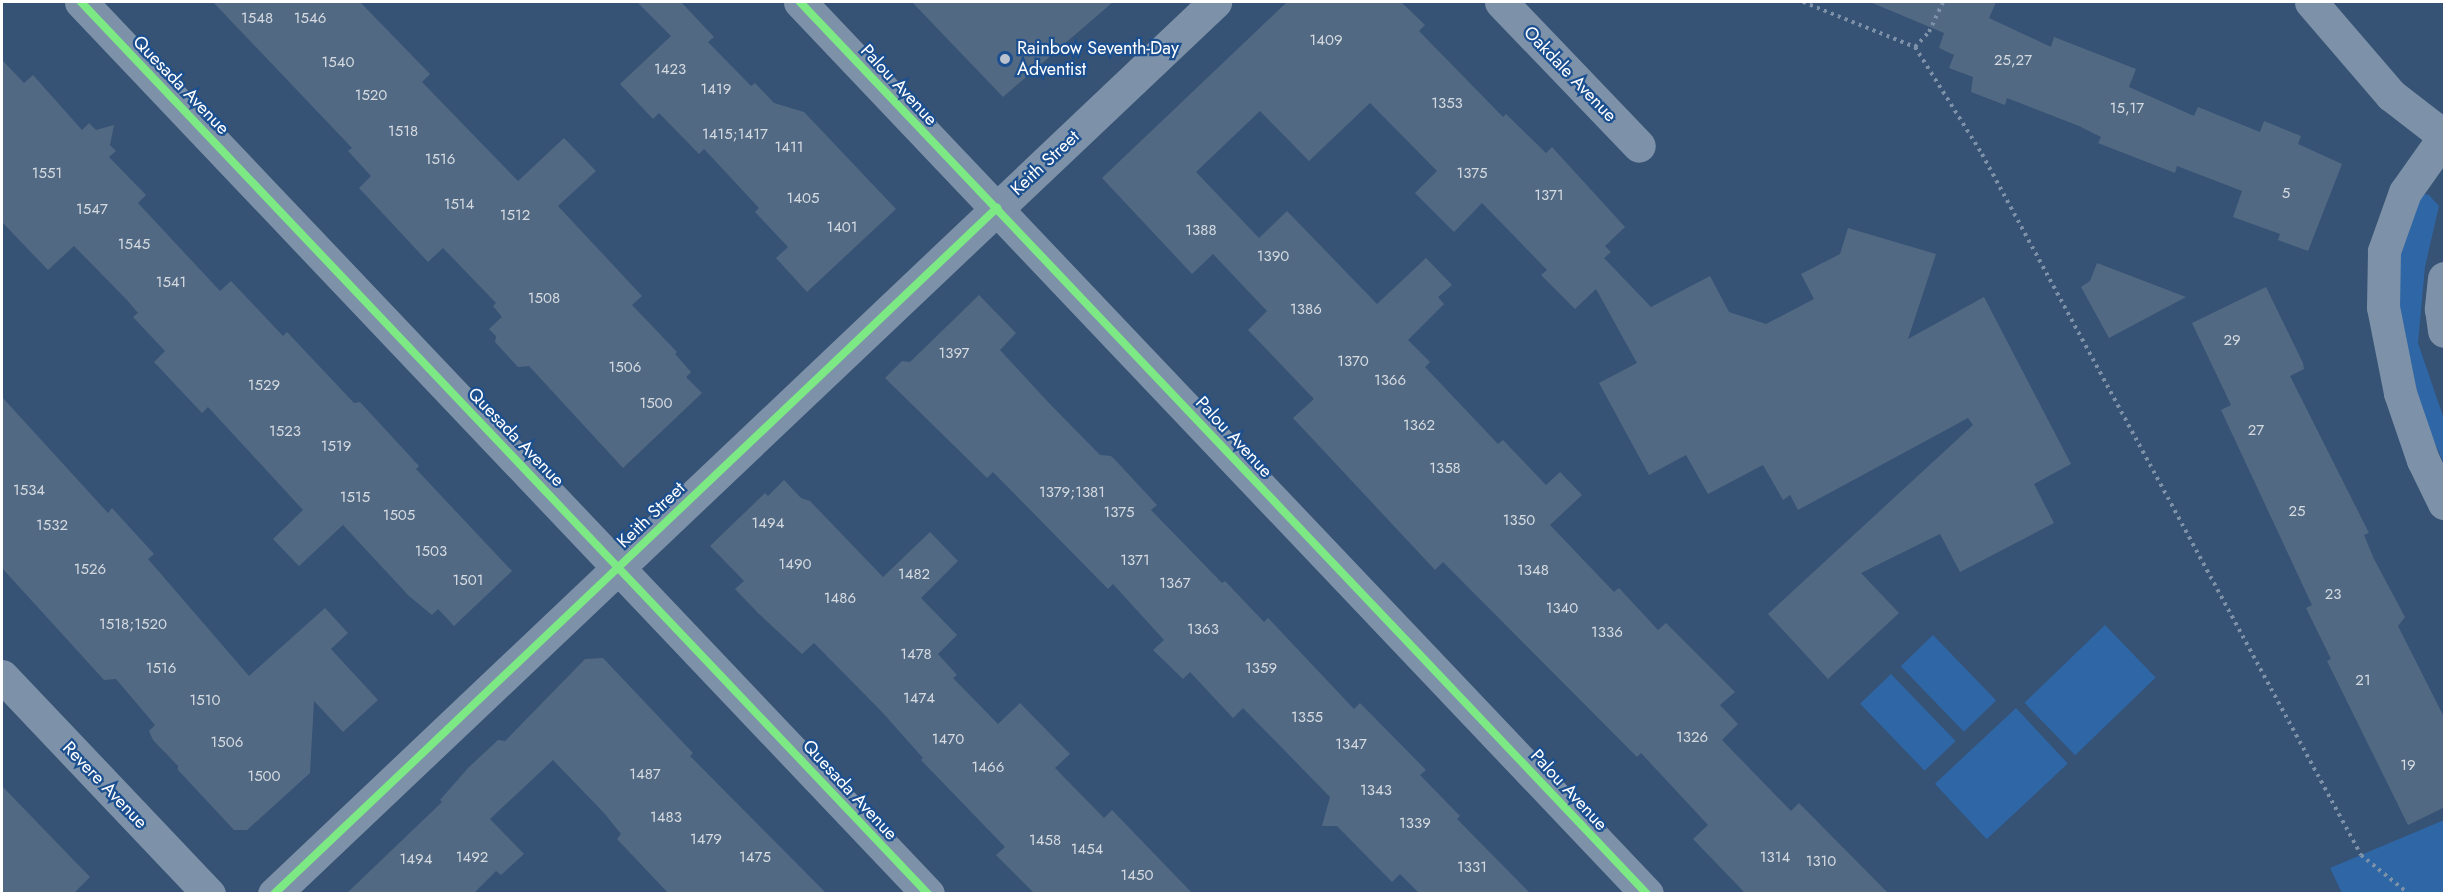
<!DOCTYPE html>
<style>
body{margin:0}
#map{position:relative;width:2446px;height:895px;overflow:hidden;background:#365274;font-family:Jost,sans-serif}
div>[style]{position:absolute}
.green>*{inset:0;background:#2f66a5;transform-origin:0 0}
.building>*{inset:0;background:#526984}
.path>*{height:4px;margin-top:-2px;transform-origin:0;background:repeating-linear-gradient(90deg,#7d92a8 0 3px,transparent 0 7.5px)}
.street>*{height:33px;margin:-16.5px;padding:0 16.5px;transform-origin:16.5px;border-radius:16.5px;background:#7d92a8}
.cycleway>*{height:8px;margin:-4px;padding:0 4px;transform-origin:4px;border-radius:4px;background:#7ce984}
.dots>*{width:16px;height:16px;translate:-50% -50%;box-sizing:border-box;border:3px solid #1b4f8f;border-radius:50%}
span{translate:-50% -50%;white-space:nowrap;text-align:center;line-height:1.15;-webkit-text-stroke:4.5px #1b4f8f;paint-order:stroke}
.number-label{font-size:15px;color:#d4dae0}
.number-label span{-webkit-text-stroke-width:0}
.poi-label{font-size:18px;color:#fff}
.left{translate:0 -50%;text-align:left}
.street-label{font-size:18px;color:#fff}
.frame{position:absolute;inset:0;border:3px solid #fff;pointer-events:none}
</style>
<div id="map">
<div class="green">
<div style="clip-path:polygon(2419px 193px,2429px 195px,2439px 206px,2425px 267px,2418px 343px,2444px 419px,2444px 464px,2406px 376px,2390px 280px)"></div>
<div style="left:2105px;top:625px;width:73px;height:112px;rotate:46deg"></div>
<div style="left:1933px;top:635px;width:91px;height:45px;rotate:46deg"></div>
<div style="left:1891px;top:674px;width:93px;height:43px;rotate:46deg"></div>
<div style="left:2016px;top:708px;width:76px;height:111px;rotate:47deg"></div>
<div style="clip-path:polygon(2444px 820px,2444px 893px,2342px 893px,2330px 868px)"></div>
</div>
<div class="building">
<div style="clip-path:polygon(213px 2px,360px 2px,430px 74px,422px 82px,518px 181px,564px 138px,596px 171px,558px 206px,642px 296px,632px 305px,677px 352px,675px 354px,691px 372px,686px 377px,702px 393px,623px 468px,529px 366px,518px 367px,495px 342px,496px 336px,489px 329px,502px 317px,493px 306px,496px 303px,443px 248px,428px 262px,359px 188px,371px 176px,348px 151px,352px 148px)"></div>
<div style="clip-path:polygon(637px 2px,681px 2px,714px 37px,708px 42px,751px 86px,755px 83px,774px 103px,804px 112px,896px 209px,807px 292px,776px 258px,788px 247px,755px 212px,759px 208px,704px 149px,699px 154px,659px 113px,653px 119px,620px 84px,671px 36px)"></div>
<div style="clip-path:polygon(912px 2px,1113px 2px,1003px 97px)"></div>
<div style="clip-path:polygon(1287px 2px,1401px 2px,1425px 25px,1419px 31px,1503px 117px,1506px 114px,1546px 153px,1552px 147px,1625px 227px,1605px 246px,1611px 252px,1604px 258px,1651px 307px,1710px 276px,1729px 312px,1766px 324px,1814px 299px,1801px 274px,1840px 254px,1848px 228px,1936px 254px,1908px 339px,1984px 297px,2071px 464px,2034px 484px,2054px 523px,1960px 572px,1940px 534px,1861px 573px,1899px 613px,1828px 679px,1768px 614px,1973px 425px,1968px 418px,1798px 510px,1790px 495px,1783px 500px,1763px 465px,1708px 494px,1686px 455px,1649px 475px,1599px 383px,1637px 363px,1596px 289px,1575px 309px,1541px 275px,1547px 270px,1482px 203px,1454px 232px,1415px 193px,1437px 171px,1370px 103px,1309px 161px,1260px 111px,1196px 172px,1259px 238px,1287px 211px,1377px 304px,1426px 258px,1452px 285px,1438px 297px,1444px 304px,1408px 340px,1430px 362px,1425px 367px,1498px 444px,1503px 440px,1546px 485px,1560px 472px,1582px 495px,1550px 525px,1614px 592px,1619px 588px,1658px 630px,1666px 623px,1735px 692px,1720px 705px,1738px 724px,1722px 740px,1791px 811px,1799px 803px,1889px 894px,1746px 894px,1693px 839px,1708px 825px,1641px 753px,1637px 757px,1443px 562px,1435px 570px,1293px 418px,1314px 399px,1248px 330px,1267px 311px,1213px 254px,1192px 274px,1102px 178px)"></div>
<div style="clip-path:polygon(1870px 2px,1996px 2px,1989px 18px,2051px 47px,2054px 37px,2136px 69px,2129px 87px,2194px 116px,2198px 107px,2260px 132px,2264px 121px,2301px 136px,2298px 144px,2342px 164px,2308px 251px,2278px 240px,2280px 234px,2233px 217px,2242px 191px,2177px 166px,2175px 173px,2098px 143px,2101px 137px,2079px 126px,2007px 98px,2005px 105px,1971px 92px,1973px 77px,1949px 68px,1954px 55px,1939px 48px,1944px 33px)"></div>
<div style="clip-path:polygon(2px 60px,24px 83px,33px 75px,82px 130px,89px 123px,96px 130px,114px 125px,110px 145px,116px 151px,109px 157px,146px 195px,138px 203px,220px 291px,231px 281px,283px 336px,287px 332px,354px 403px,360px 402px,419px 466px,416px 469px,512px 571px,454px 626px,438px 609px,432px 615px,409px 596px,343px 525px,299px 566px,273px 539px,303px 510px,208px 407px,202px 413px,154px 362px,165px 351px,133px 317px,138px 313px,127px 300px,74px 246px,48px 270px,2px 222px)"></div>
<div style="clip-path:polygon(2097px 263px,2186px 297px,2109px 338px,2081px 287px,2090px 281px)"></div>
<div style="clip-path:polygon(2266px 287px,2303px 363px,2304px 369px,2290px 376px,2369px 533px,2364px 535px,2374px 559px,2405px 617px,2398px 626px,2445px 719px,2445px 807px,2408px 825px,2327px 661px,2331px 659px,2306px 608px,2312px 605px,2221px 410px,2231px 405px,2192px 323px)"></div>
<div style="clip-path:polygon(979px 295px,1016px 333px,1000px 350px,1048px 402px,1100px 455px,1111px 456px,1119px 464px,1157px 505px,1151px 510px,1222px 583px,1225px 581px,1264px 622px,1268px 618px,1354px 709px,1360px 703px,1426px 770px,1420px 775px,1460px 816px,1457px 819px,1531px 894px,1420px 894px,1400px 874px,1392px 882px,1337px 826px,1322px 826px,1330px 797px,1243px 708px,1233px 718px,1190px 672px,1183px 679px,1153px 650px,1164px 640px,1113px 584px,1108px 589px,993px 472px,987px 478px,885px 378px,902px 361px,910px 362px)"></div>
<div style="clip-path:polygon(2px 397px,108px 513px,112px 508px,154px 554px,148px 559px,249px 676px,325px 608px,348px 633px,331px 649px,378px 700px,343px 732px,314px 701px,310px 773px,247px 830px,234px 830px,178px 770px,178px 766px,153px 740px,149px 731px,155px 725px,116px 679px,104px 680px,2px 568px)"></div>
<div style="clip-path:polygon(784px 480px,801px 498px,810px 501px,883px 577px,930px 532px,958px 561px,921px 598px,957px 635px,938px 654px,957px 675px,953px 678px,998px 724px,1020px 703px,1070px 754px,1055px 768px,1104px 818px,1112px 810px,1193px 894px,1035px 894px,996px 855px,1005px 847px,921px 760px,923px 758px,882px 712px,814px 643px,802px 654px,758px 613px,735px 589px,744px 581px,710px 546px,765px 493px,768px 496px)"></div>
<div style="clip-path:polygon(603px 658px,693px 753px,690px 756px,827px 894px,669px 894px,617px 839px,621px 834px,605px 814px,553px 760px,490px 819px,524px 854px,501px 875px,496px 871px,473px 894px,346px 894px,442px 802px,440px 800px,468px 768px,498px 740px,505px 741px,585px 659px)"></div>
<div style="clip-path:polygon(2px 786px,90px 877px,73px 894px,2px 894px)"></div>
</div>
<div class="path">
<div style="left:1803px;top:2px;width:121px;rotate:21.9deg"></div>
<div style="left:1915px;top:47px;width:126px;rotate:57.9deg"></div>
<div style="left:1982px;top:154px;width:797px;rotate:61.6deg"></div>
<div style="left:2361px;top:855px;width:62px;rotate:39.1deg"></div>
<div style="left:1915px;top:47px;width:21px;rotate:-47deg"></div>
<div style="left:1929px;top:32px;width:33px;rotate:-65deg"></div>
</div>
<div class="street">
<div style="left:81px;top:2px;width:1230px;rotate:46.48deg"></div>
<div style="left:800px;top:2px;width:1230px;rotate:46.48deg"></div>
<div style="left:1501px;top:2px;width:199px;rotate:46.2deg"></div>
<div style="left:2311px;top:2px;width:123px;rotate:49.3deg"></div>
<div style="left:2391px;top:95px;width:67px;rotate:37.7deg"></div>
<div style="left:2444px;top:137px;width:67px;rotate:125.3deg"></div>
<div style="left:2405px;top:192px;width:63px;rotate:109.6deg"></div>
<div style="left:2384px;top:251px;width:56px;rotate:91deg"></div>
<div style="left:2383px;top:307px;width:88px;rotate:78.8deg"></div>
<div style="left:2400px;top:393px;width:71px;rotate:71.1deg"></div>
<div style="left:2423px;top:460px;width:48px;rotate:64deg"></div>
<div style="left:2444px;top:278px;width:31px;rotate:96deg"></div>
<div style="left:2441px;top:309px;width:22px;rotate:82deg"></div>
<div style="left:2px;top:676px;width:301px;rotate:46.5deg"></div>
<div style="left:274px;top:894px;width:1297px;rotate:-43.47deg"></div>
</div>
<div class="cycleway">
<div style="left:81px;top:2px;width:1230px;rotate:46.48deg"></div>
<div style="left:800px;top:2px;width:1230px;rotate:46.48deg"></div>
<div style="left:274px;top:894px;width:997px;rotate:-43.5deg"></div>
</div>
<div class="dots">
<div style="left:1005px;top:59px;background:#b9c2ce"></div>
</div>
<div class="number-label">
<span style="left:257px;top:19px">1548</span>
<span style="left:310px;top:19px">1546</span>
<span style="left:1326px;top:41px">1409</span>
<span style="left:2013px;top:61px">25,27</span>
<span style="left:338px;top:63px">1540</span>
<span style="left:670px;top:70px">1423</span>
<span style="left:716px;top:90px">1419</span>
<span style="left:371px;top:96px">1520</span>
<span style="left:1447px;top:104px">1353</span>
<span style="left:2127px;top:109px">15,17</span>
<span style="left:403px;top:132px">1518</span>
<span style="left:735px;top:135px">1415;1417</span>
<span style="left:789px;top:148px">1411</span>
<span style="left:440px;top:160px">1516</span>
<span style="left:47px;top:174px">1551</span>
<span style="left:1472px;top:174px">1375</span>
<span style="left:2286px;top:194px">5</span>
<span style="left:1549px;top:196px">1371</span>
<span style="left:803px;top:199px">1405</span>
<span style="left:459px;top:205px">1514</span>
<span style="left:92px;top:210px">1547</span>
<span style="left:515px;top:216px">1512</span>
<span style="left:842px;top:228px">1401</span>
<span style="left:1201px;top:231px">1388</span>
<span style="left:134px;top:245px">1545</span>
<span style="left:1273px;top:257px">1390</span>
<span style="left:171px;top:283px">1541</span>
<span style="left:544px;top:299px">1508</span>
<span style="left:1306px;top:310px">1386</span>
<span style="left:2232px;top:341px">29</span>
<span style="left:954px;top:354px">1397</span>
<span style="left:1353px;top:362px">1370</span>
<span style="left:625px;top:368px">1506</span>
<span style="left:1390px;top:381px">1366</span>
<span style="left:264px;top:386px">1529</span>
<span style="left:656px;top:404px">1500</span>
<span style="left:1419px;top:426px">1362</span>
<span style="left:2256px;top:431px">27</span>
<span style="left:285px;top:432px">1523</span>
<span style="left:336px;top:447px">1519</span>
<span style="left:1445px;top:469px">1358</span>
<span style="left:29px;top:491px">1534</span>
<span style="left:1072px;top:493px">1379;1381</span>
<span style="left:355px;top:498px">1515</span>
<span style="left:2297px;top:512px">25</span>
<span style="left:1119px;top:513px">1375</span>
<span style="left:399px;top:516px">1505</span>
<span style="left:1519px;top:521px">1350</span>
<span style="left:768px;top:524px">1494</span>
<span style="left:52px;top:526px">1532</span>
<span style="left:431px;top:552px">1503</span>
<span style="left:1135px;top:561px">1371</span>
<span style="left:795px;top:565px">1490</span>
<span style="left:90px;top:570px">1526</span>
<span style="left:1533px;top:571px">1348</span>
<span style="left:914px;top:575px">1482</span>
<span style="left:468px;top:581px">1501</span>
<span style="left:1175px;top:584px">1367</span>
<span style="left:2333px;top:595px">23</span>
<span style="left:840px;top:599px">1486</span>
<span style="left:1562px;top:609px">1340</span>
<span style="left:133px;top:625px">1518;1520</span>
<span style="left:1203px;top:630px">1363</span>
<span style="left:1607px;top:633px">1336</span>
<span style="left:916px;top:655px">1478</span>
<span style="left:161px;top:669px">1516</span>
<span style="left:1261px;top:669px">1359</span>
<span style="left:2363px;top:681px">21</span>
<span style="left:919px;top:699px">1474</span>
<span style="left:205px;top:701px">1510</span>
<span style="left:1307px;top:718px">1355</span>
<span style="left:1692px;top:738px">1326</span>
<span style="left:948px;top:740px">1470</span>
<span style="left:227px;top:743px">1506</span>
<span style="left:1351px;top:745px">1347</span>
<span style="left:2408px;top:766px">19</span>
<span style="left:988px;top:768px">1466</span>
<span style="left:645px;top:775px">1487</span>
<span style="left:264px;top:777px">1500</span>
<span style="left:1376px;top:791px">1343</span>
<span style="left:666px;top:818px">1483</span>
<span style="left:1415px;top:824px">1339</span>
<span style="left:706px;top:840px">1479</span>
<span style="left:1045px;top:841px">1458</span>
<span style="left:1087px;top:850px">1454</span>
<span style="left:472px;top:858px">1492</span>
<span style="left:755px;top:858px">1475</span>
<span style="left:1775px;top:858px">1314</span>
<span style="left:416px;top:860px">1494</span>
<span style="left:1821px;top:862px">1310</span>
<span style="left:1472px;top:868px">1331</span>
<span style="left:1137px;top:876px">1450</span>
</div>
<div class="poi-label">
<span class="left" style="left:1017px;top:59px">Rainbow Seventh-Day<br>Adventist</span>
</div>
<div class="street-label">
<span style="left:1570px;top:74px;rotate:46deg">Oakdale Avenue</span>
<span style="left:181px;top:85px;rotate:46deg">Quesada Avenue</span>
<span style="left:899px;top:85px;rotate:47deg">Palou Avenue</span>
<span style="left:1045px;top:163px;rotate:-43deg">Keith Street</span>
<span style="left:516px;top:437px;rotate:46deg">Quesada Avenue</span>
<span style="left:1234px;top:437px;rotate:47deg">Palou Avenue</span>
<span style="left:651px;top:515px;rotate:-44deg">Keith Street</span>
<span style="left:105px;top:785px;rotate:46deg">Revere Avenue</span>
<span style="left:850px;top:790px;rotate:47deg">Quesada Avenue</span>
<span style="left:1569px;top:790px;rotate:47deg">Palou Avenue</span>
</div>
<div class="frame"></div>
</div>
